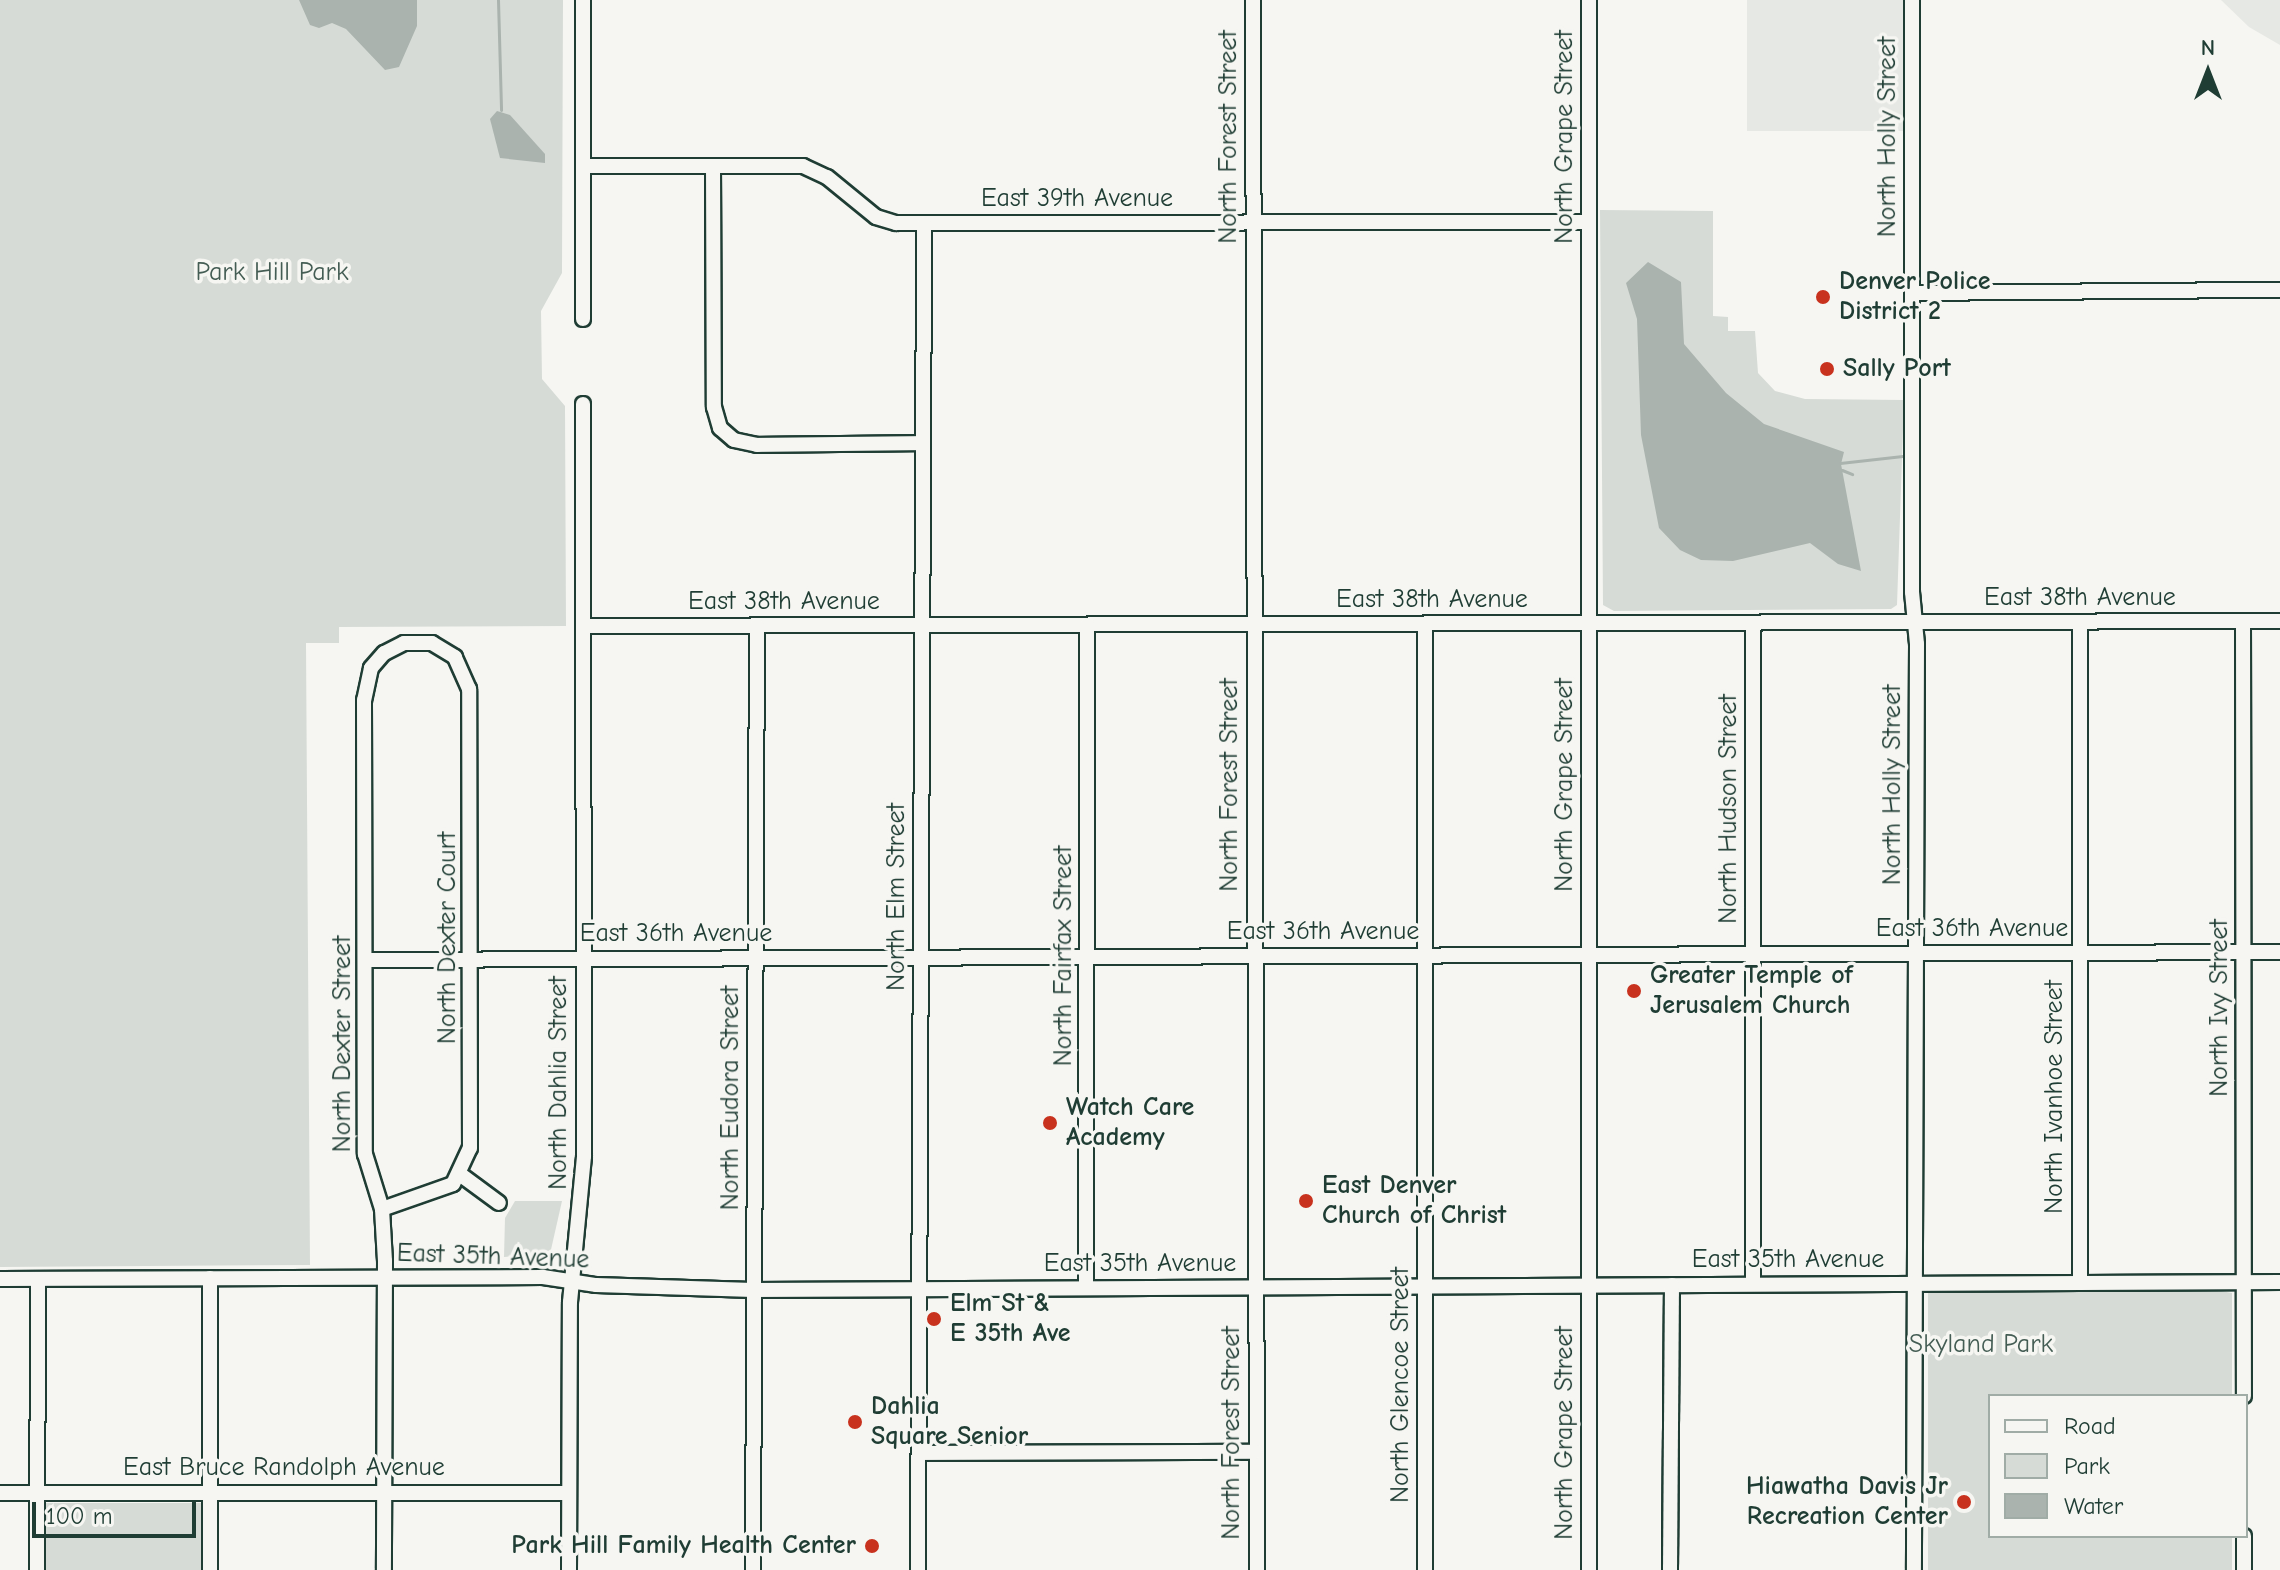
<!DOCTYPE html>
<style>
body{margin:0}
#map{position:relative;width:2280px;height:1570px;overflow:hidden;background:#f6f6f2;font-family:"Comic Neue",sans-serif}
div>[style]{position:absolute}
.built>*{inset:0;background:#e6e8e4;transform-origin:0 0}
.green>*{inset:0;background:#d6dbd6;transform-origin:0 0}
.water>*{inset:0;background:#aab3ae}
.stream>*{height:3px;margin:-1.5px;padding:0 1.5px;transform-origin:1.5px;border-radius:1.5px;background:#aab3ae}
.roads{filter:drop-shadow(2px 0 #1f3d34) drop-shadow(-2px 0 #1f3d34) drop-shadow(0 2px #1f3d34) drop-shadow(0 -2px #1f3d34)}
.minor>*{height:14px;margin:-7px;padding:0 7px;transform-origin:7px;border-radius:7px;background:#f6f6f2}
.dots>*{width:22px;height:22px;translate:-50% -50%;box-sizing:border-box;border:4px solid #f6f6f2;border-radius:50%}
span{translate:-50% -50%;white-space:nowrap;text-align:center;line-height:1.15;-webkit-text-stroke:7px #f6f6f2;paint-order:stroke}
.street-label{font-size:26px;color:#1f3d34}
.park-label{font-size:26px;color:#445d54}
.poi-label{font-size:26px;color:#1f3d34;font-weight:700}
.left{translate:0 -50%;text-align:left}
.right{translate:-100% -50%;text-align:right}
.legend{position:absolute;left:1988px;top:1394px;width:260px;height:144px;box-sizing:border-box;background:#f6f6f2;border:2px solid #a0aca6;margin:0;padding:10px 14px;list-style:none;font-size:24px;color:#1f3d34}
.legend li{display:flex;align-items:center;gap:16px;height:40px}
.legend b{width:40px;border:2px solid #a0aca6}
.north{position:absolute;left:2168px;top:32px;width:80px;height:80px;-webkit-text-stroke:6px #f6f6f2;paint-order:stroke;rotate:0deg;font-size:22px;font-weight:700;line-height:32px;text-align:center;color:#1f3d34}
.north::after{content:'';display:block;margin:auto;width:28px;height:36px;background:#1f3d34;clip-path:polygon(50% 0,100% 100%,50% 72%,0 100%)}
.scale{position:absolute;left:32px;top:1502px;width:164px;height:36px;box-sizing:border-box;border:4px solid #1f3d34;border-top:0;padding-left:10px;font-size:24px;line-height:28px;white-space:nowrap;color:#1f3d34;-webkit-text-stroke:6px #f6f6f2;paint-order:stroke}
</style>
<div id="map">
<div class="built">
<div style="left:1747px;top:0;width:157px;height:131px"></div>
<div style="clip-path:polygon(2221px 0,2280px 0,2280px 45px,2249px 27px)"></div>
</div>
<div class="green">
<div style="clip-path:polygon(0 0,563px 0,562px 273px,541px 311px,542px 379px,565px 406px,566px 626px,339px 627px,339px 643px,306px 643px,310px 1265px,0 1267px)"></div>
<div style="clip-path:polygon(1600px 210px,1713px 211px,1713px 316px,1728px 317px,1728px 331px,1755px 331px,1758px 373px,1775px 391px,1805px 399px,1904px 400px,1897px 605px,1891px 609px,1614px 611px,1603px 605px)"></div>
<div style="clip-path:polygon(515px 1201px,562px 1201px,550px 1254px,504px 1257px,505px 1218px)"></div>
<div style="clip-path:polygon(2221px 1291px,2232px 1293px,2232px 1396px,1990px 1396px,1990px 1536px,2232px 1536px,2232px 1570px,1928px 1570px,1928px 1293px)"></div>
<div style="left:46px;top:1503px;width:155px;height:67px"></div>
</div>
<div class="water">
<div style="clip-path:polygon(299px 0,417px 0,417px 26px,399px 67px,385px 70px,346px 29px,332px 23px,319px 28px,310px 25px)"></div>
<div style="clip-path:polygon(497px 111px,510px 115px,545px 154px,545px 163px,500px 158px,490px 119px)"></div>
<div style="clip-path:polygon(1648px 262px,1681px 282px,1684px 344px,1726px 393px,1764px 424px,1844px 452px,1841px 464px,1861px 571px,1838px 564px,1810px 543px,1733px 561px,1701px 560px,1680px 550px,1659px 528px,1641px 435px,1637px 319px,1626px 283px)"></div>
</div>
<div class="stream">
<div style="left:498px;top:0;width:110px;rotate:88.4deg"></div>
<div style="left:1840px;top:463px;width:63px;rotate:-6.3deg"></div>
<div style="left:1842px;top:470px;width:11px;rotate:22deg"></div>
</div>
<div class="roads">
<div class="minor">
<div style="left:583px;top:0;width:319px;rotate:90deg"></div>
<div style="left:1253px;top:0;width:1570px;rotate:89.85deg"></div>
<div style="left:1912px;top:0;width:592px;rotate:90deg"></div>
<div style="left:1912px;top:592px;width:52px;rotate:84.5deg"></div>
<div style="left:1917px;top:644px;width:926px;rotate:90.19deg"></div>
<div style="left:583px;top:166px;width:220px"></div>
<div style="left:803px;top:166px;width:26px;rotate:25deg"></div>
<div style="left:827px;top:177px;width:63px;rotate:39.2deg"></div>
<div style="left:876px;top:217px;width:21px;rotate:17deg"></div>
<div style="left:896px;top:223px;width:693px;rotate:-0.08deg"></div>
<div style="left:713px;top:166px;width:241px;rotate:89.8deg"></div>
<div style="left:714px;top:407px;width:22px;rotate:74deg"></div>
<div style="left:720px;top:428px;width:18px;rotate:41deg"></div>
<div style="left:734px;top:440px;width:24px;rotate:12deg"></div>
<div style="left:757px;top:445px;width:166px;rotate:-0.7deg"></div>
<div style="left:1912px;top:293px;width:368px;rotate:-0.5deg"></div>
<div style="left:2243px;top:621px;width:775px;rotate:89.93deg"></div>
<div style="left:2080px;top:622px;width:661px;rotate:90deg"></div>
<div style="left:1753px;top:623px;width:661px;rotate:90deg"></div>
<div style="left:584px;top:626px;width:1696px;rotate:-0.17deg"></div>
<div style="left:367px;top:960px;width:1913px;rotate:-0.24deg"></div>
<div style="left:461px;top:1175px;width:47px;rotate:36.4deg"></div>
<div style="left:382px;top:1209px;width:75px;rotate:-19.4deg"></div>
<div style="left:453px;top:1184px;width:40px;rotate:-65deg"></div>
<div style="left:470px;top:1148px;width:459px;rotate:-90.1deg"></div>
<div style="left:469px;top:689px;width:35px;rotate:-114deg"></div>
<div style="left:455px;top:657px;width:27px;rotate:-149deg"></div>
<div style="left:432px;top:643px;width:28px;rotate:180deg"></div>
<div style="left:404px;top:643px;width:22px;rotate:153deg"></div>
<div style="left:384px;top:653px;width:20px;rotate:131deg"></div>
<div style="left:371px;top:668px;width:33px;rotate:102deg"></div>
<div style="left:364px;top:700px;width:454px;rotate:89.9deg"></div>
<div style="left:365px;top:1154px;width:58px;rotate:72.8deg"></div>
<div style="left:382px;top:1209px;width:52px;rotate:86.7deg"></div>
<div style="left:385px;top:1261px;width:309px;rotate:90.2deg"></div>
<div style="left:210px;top:1278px;width:292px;rotate:90deg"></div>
<div style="left:0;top:1279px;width:543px;rotate:-0.21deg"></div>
<div style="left:543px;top:1277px;width:54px;rotate:8.6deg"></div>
<div style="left:596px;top:1285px;width:157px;rotate:1.8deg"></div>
<div style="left:753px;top:1290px;width:1527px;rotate:-0.3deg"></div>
<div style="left:1086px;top:1288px;width:663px;rotate:-89.91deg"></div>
<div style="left:919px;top:1453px;width:337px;rotate:-0.2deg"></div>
<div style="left:0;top:1493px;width:569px"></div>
<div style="left:2244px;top:1536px;width:34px;rotate:90deg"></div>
<div style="left:37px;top:1570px;width:291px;rotate:-89.8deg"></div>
<div style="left:569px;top:1570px;width:268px;rotate:-89.8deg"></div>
<div style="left:570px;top:1302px;width:147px;rotate:-84.5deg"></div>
<div style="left:584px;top:1156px;width:752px;rotate:-90.08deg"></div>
<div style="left:753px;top:1570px;width:944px;rotate:-89.76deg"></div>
<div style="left:918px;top:1570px;width:1346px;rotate:-89.74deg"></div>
<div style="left:1425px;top:1570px;width:946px;rotate:-90deg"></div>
<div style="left:1589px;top:1570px;width:1570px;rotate:-90deg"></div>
<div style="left:1670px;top:1570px;width:285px;rotate:-89.6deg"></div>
</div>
</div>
<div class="dots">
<div style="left:1823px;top:297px;background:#c8321e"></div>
<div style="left:1827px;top:369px;background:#c8321e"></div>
<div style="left:1634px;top:991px;background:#c8321e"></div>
<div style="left:1050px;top:1123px;background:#c8321e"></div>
<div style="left:1306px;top:1201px;background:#c8321e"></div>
<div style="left:934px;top:1319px;background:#c8321e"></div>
<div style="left:855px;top:1422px;background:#c8321e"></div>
<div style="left:1964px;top:1502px;background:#c8321e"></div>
<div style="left:872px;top:1546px;background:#c8321e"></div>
</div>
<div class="street-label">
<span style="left:1229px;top:137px;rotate:-90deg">North Forest Street</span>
<span style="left:1565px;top:137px;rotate:-90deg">North Grape Street</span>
<span style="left:1888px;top:137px;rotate:-90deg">North Holly Street</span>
<span style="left:1077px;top:199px">East 39th Avenue</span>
<span style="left:2080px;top:598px">East 38th Avenue</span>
<span style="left:1432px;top:600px">East 38th Avenue</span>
<span style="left:784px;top:602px">East 38th Avenue</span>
<span style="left:1230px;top:785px;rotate:-90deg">North Forest Street</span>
<span style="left:1565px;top:785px;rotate:-90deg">North Grape Street</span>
<span style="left:1893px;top:785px;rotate:-90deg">North Holly Street</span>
<span style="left:1729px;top:809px;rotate:-90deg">North Hudson Street</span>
<span style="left:897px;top:897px;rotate:-90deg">North Elm Street</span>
<span style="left:1972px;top:929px">East 36th Avenue</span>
<span style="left:1323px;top:932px">East 36th Avenue</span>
<span style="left:676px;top:934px">East 36th Avenue</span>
<span style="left:448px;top:938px;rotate:-90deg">North Dexter Court</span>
<span style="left:1064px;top:956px;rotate:-90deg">North Fairfax Street</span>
<span style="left:2220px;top:1008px;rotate:-90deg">North Ivy Street</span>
<span style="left:343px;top:1044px;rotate:-90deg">North Dexter Street</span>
<span style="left:559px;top:1083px;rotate:-90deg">North Dahlia Street</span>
<span style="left:2055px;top:1097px;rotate:-90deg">North Ivanhoe Street</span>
<span style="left:731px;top:1098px;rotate:-90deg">North Eudora Street</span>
<span style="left:493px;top:1257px;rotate:2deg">East 35th Avenue</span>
<span style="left:1788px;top:1260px">East 35th Avenue</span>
<span style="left:1140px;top:1264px">East 35th Avenue</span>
<span style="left:1401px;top:1385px;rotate:-90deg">North Glencoe Street</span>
<span style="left:1232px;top:1433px;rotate:-90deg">North Forest Street</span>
<span style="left:1565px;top:1433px;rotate:-90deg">North Grape Street</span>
<span style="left:284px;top:1468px">East Bruce Randolph Avenue</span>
</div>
<div class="park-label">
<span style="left:272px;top:273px">Park Hill Park</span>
<span style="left:1981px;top:1345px">Skyland Park</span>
</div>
<div class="poi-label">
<span class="left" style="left:1839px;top:297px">Denver Police<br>District 2</span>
<span class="left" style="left:1843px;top:369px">Sally Port</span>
<span class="left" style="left:1650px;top:991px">Greater Temple of<br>Jerusalem Church</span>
<span class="left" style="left:1066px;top:1123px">Watch Care<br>Academy</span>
<span class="left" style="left:1322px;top:1201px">East Denver<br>Church of Christ</span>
<span class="left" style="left:950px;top:1319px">Elm St &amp;<br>E 35th Ave</span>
<span class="left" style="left:871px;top:1422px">Dahlia<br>Square Senior</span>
<span class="right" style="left:1948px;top:1502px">Hiawatha Davis Jr<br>Recreation Center</span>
<span class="right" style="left:856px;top:1546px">Park Hill Family Health Center</span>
</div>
<ul class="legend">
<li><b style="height:10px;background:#f6f6f2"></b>Road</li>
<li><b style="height:22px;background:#d6dbd6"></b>Park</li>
<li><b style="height:22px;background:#aab3ae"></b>Water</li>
</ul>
<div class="north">N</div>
<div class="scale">100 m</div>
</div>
